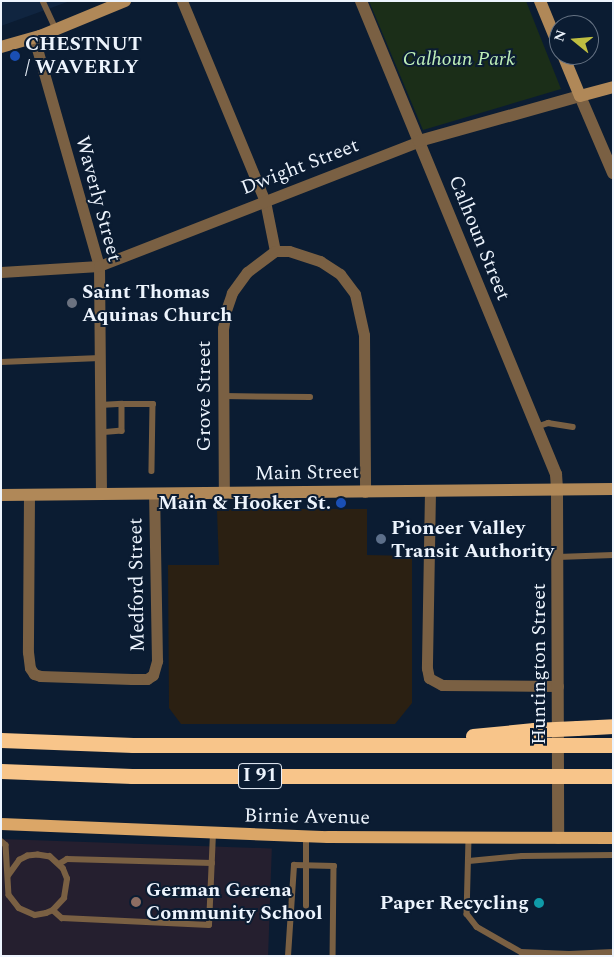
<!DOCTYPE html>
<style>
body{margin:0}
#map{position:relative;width:614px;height:957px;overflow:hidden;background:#0b1c32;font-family:Spectral,serif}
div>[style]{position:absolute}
.built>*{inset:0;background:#102540}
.industrial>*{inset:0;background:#2b2012}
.education>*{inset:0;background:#251f2f;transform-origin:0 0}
.green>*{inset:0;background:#1b2e18}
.service>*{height:5.5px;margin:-2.75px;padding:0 2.75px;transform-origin:2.75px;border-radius:2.75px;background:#7a6043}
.minor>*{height:11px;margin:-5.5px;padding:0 5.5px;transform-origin:5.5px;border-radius:5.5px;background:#7a6043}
.tertiary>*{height:12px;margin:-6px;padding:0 6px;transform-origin:6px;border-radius:6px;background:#7a6043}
.secondary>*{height:12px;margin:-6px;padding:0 6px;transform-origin:6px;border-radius:6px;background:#b08858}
.primary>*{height:12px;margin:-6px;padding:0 6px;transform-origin:6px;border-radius:6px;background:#dba667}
.motorway>*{height:15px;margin:-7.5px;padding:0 7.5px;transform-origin:7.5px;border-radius:7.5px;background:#f8c58a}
.motorway-bridge>*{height:15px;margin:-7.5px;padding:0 7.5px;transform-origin:7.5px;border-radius:7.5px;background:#f8c58a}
.dots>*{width:14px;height:14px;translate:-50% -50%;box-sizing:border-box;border:2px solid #0b1c32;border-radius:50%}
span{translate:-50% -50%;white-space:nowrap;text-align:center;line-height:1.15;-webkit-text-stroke:4px #0b1c32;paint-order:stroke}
.shield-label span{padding:1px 4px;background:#0b1c32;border:1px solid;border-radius:4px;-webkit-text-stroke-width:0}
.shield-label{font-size:19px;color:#edf4fd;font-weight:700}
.poi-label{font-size:20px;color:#edf4fd;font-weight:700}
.left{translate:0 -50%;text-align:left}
.right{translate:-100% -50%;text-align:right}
.park-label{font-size:20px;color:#beefb8;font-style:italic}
.street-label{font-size:20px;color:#edf4fd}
.frame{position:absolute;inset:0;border:2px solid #edf4fd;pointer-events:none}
.north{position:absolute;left:549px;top:15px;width:50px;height:50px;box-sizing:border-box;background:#0b1c32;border:1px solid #657283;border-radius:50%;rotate:287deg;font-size:14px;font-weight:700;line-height:20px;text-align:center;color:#edf4fd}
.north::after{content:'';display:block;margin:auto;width:18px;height:22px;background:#bfbe41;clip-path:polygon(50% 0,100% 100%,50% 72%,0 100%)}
</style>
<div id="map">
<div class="built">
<div style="clip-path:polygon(1px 1px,70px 1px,1px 26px)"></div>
</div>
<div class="industrial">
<div style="clip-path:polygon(237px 509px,367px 509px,367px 555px,412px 556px,412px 703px,395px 724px,181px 724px,169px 708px,168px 565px,219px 565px,217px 511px)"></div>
</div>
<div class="education">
<div style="left:1px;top:839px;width:271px;height:117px;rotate:2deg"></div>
</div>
<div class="green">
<div style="clip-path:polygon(369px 1px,526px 1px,561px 89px,423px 130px)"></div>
</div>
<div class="service">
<div style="left:43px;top:1px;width:31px;rotate:65deg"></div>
<div style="left:1px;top:362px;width:99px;rotate:-2.3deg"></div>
<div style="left:223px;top:396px;width:87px;rotate:0.7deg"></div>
<div style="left:122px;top:404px;width:31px"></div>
<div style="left:153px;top:404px;width:67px;rotate:90.9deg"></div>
<div style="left:100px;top:405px;width:22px;rotate:-3deg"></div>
<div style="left:122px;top:404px;width:27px;rotate:90deg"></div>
<div style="left:122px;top:431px;width:21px;rotate:175deg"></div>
<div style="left:536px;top:427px;width:13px;rotate:-18deg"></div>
<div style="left:548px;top:423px;width:25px;rotate:9deg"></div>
<div style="left:558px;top:557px;width:55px;rotate:-2.1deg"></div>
<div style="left:469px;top:839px;width:75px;rotate:91.5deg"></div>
<div style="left:467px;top:914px;width:16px;rotate:52deg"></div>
<div style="left:477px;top:927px;width:51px;rotate:29.6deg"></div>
<div style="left:521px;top:952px;width:48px;rotate:2.4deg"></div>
<div style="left:569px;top:954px;width:44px;rotate:-2.6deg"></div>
<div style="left:1px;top:841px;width:6px;rotate:39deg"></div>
<div style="left:6px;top:845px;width:50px;rotate:86.6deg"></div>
<div style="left:9px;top:895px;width:16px;rotate:52deg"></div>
<div style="left:19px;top:908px;width:17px;rotate:24deg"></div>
<div style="left:35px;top:915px;width:11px;rotate:-10deg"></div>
<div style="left:46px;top:913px;width:8px;rotate:-23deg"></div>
<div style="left:53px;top:910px;width:16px;rotate:-47deg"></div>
<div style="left:64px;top:898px;width:19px;rotate:-81deg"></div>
<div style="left:67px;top:879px;width:11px;rotate:-112deg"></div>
<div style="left:63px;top:869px;width:18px;rotate:-137deg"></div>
<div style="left:50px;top:857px;width:12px;rotate:-171deg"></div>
<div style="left:38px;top:855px;width:10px;rotate:174deg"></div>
<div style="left:28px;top:856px;width:9px;rotate:153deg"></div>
<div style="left:20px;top:860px;width:19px;rotate:126deg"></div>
<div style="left:469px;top:861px;width:53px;rotate:-5.4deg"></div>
<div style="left:522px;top:856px;width:91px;rotate:-0.6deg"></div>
<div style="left:59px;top:864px;width:9px;rotate:-32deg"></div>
<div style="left:67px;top:859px;width:145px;rotate:1.6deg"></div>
<div style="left:306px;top:906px;width:69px;rotate:-90deg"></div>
<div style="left:53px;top:910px;width:12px;rotate:42deg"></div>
<div style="left:62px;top:918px;width:147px;rotate:2.7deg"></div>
<div style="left:209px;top:925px;width:92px;rotate:-87.5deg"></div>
<div style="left:288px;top:956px;width:91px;rotate:-86.2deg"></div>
<div style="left:294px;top:865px;width:40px;rotate:1.4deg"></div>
<div style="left:334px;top:866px;width:90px;rotate:90.6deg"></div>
</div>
<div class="minor">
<div style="left:182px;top:1px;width:217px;rotate:67.5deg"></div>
<div style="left:265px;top:201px;width:51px;rotate:78.7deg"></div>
<div style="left:275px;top:251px;width:35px;rotate:143deg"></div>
<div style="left:247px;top:272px;width:26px;rotate:126deg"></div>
<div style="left:232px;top:293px;width:18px;rotate:109deg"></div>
<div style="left:226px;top:310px;width:18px;rotate:99deg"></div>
<div style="left:223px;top:328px;width:165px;rotate:89.7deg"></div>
<div style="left:34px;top:38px;width:237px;rotate:74.1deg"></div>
<div style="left:99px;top:266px;width:228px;rotate:89.5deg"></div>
<div style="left:275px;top:251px;width:14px"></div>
<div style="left:289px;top:251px;width:33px;rotate:18deg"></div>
<div style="left:320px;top:261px;width:24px;rotate:33deg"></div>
<div style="left:340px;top:274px;width:25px;rotate:53deg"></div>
<div style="left:355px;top:294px;width:42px;rotate:77.6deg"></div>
<div style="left:364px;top:335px;width:157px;rotate:89.6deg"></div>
<div style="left:1px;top:272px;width:98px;rotate:-3.5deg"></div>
<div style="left:99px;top:266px;width:344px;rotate:-21.3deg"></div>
<div style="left:430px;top:491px;width:177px;rotate:91deg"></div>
<div style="left:427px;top:668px;width:10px;rotate:79deg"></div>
<div style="left:429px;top:678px;width:15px;rotate:28deg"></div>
<div style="left:442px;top:685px;width:116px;rotate:0.5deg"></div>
<div style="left:29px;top:495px;width:157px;rotate:90.4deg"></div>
<div style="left:28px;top:652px;width:16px;rotate:83deg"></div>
<div style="left:30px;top:668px;width:7px;rotate:56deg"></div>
<div style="left:34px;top:674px;width:6px;rotate:18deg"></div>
<div style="left:40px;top:676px;width:92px;rotate:1.9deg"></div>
<div style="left:132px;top:679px;width:15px"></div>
<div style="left:147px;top:679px;width:7px;rotate:-34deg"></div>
<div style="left:153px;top:675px;width:15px;rotate:-74deg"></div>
<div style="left:157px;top:661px;width:167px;rotate:-91deg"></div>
</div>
<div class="tertiary">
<div style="left:361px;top:1px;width:512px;rotate:67.6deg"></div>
<div style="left:556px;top:474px;width:16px;rotate:86deg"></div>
<div style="left:557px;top:490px;width:348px;rotate:89.8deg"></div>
<div style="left:419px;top:141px;width:167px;rotate:-15.6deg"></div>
<div style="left:580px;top:96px;width:84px;rotate:66.8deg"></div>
</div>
<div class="secondary">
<div style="left:540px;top:1px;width:50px;rotate:67.6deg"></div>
<div style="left:1px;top:47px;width:41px;rotate:-15.8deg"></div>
<div style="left:40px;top:36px;width:92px;rotate:-22.4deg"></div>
<div style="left:563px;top:55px;width:44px;rotate:67.5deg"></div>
<div style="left:580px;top:96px;width:34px;rotate:-15deg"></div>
<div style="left:1px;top:495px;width:612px;rotate:-0.56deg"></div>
</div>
<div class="primary">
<div style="left:1px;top:824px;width:327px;rotate:2.3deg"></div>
<div style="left:328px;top:837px;width:285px;rotate:0.2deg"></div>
</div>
<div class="motorway">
<div style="left:577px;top:728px;width:36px;rotate:-3deg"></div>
<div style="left:473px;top:736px;width:61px;rotate:-5.6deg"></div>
<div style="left:1px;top:740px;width:132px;rotate:2.2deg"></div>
<div style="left:133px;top:745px;width:386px"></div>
<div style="left:588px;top:745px;width:25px"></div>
<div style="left:1px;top:771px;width:131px;rotate:2.2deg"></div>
<div style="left:132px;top:776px;width:387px"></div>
<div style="left:590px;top:776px;width:23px"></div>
</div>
<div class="motorway-bridge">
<div style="left:534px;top:730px;width:43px;rotate:-2.7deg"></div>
<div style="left:519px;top:745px;width:69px"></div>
<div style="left:519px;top:776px;width:71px"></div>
</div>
<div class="dots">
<div style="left:15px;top:56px;background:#1a4fb4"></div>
<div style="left:72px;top:303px;background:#6b7280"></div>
<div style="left:341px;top:503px;background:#1a4fb4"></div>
<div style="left:381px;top:539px;background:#5c6f8a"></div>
<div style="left:136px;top:902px;background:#8d6e63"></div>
<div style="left:539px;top:903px;background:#0f9aa8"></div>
</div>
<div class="shield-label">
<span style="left:260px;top:776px">I 91</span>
</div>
<div class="poi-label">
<span class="left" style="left:25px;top:56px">CHESTNUT<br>/ WAVERLY</span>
<span class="left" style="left:82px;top:304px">Saint Thomas<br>Aquinas Church</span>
<span class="right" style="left:331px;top:503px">Main &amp; Hooker St.</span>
<span class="left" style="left:391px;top:540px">Pioneer Valley<br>Transit Authority</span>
<span class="left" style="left:146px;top:902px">German Gerena<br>Community School</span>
<span class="right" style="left:529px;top:903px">Paper Recycling</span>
</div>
<div class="park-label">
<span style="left:459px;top:59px">Calhoun Park</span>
</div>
<div class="street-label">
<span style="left:300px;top:167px;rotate:-21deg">Dwight Street</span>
<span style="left:98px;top:199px;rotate:75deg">Waverly Street</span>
<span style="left:479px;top:238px;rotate:68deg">Calhoun Street</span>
<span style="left:204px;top:396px;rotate:-90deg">Grove Street</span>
<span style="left:307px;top:473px;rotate:-1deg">Main Street</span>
<span style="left:137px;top:585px;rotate:-91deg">Medford Street</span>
<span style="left:539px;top:664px;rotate:-90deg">Huntington Street</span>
<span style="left:307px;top:817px;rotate:1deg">Birnie Avenue</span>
</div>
<div class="frame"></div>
<div class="north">N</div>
</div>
